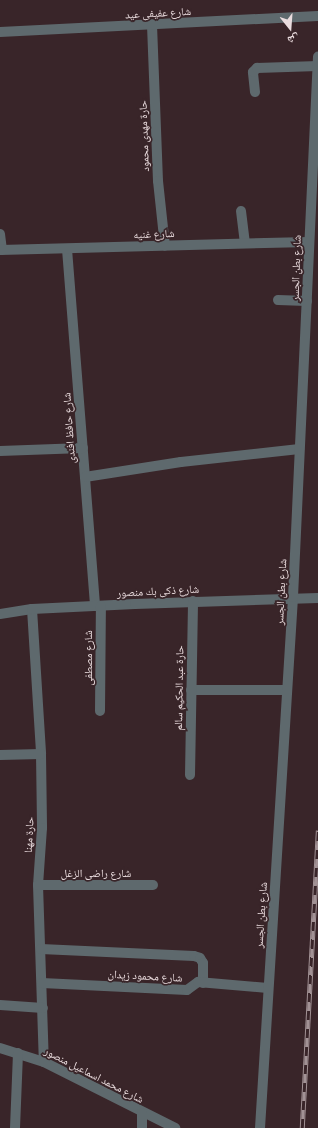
<!DOCTYPE html>
<meta charset="utf-8">
<style>
body{margin:0}
#map{position:relative;width:318px;height:1128px;overflow:hidden;background:#392529;font-family:Cabin,"Noto Naskh Arabic",sans-serif}
div>[style]{position:absolute}
.minor>*{height:10px;margin:-5px;padding:0 5px;transform-origin:5px;border-radius:5px;background:#5e696d}
.rail>*{height:4.5px;margin-top:-2.25px;transform-origin:0;background:repeating-linear-gradient(90deg,#392529 0 9px,#a29295 0 18px);box-sizing:border-box;border-block:1px solid #a29295}
span{translate:-50% -50%;white-space:nowrap;text-align:center;line-height:1.15;-webkit-text-stroke:3.5px #392529;paint-order:stroke}
.street-label{font-size:11px;color:#eadcde}
.north{position:absolute;left:270px;top:8px;width:40px;height:40px;-webkit-text-stroke:3px #392529;paint-order:stroke;rotate:163deg;font-size:11px;font-weight:700;line-height:16px;text-align:center;color:#eadcde}
.north::after{content:'';display:block;margin:auto;width:14px;height:18px;background:#eadcde;clip-path:polygon(50% 0,100% 100%,50% 72%,0 100%)}
</style>
<div id="map">
<div class="minor">
<div style="left:152px;top:25px;width:156px;rotate:87.8deg"></div>
<div style="left:158px;top:181px;width:65px;rotate:83.9deg"></div>
<div style="left:0;top:32px;width:318px;rotate:-2.9deg"></div>
<div style="left:255px;top:92px;width:20px;rotate:-96deg"></div>
<div style="left:253px;top:72px;width:6px;rotate:-45deg"></div>
<div style="left:257px;top:68px;width:61px;rotate:-1.9deg"></div>
<div style="left:241px;top:211px;width:32px;rotate:83deg"></div>
<div style="left:0;top:234px;width:16px;rotate:83deg"></div>
<div style="left:67px;top:249px;width:358px;rotate:85.5deg"></div>
<div style="left:0;top:250px;width:309px;rotate:-1.5deg"></div>
<div style="left:278px;top:300px;width:29px;rotate:2deg"></div>
<div style="left:0;top:451px;width:83px;rotate:-2.1deg"></div>
<div style="left:85px;top:477px;width:97px;rotate:-8.9deg"></div>
<div style="left:181px;top:462px;width:119px;rotate:-6.3deg"></div>
<div style="left:32px;top:609px;width:145px;rotate:86.4deg"></div>
<div style="left:41px;top:754px;width:74px;rotate:89.2deg"></div>
<div style="left:42px;top:828px;width:57px;rotate:94deg"></div>
<div style="left:38px;top:885px;width:177px;rotate:88.1deg"></div>
<div style="left:0;top:614px;width:32px;rotate:-9deg"></div>
<div style="left:32px;top:609px;width:103px;rotate:-2.8deg"></div>
<div style="left:135px;top:604px;width:183px;rotate:-1.9deg"></div>
<div style="left:191px;top:690px;width:96px"></div>
<div style="left:100px;top:711px;width:105px;rotate:-89.5deg"></div>
<div style="left:0;top:755px;width:41px;rotate:-1.4deg"></div>
<div style="left:190px;top:775px;width:174px;rotate:-89deg"></div>
<div style="left:38px;top:885px;width:115px"></div>
<div style="left:41px;top:949px;width:153px;rotate:2.6deg"></div>
<div style="left:194px;top:956px;width:6px;rotate:18deg"></div>
<div style="left:200px;top:958px;width:6px;rotate:59deg"></div>
<div style="left:203px;top:963px;width:20px;rotate:90deg"></div>
<div style="left:42px;top:983px;width:145px;rotate:2.8deg"></div>
<div style="left:187px;top:990px;width:14px;rotate:-36deg"></div>
<div style="left:198px;top:982px;width:70px;rotate:4.9deg"></div>
<div style="left:0;top:1005px;width:43px;rotate:4deg"></div>
<div style="left:0;top:1048px;width:46px;rotate:17.7deg"></div>
<div style="left:44px;top:1062px;width:147px;rotate:26.7deg"></div>
<div style="left:142px;top:1113px;width:15px;rotate:90deg"></div>
<div style="left:15px;top:1128px;width:75px;rotate:-87.7deg"></div>
<div style="left:260px;top:1128px;width:532px;rotate:-86.44deg"></div>
<div style="left:293px;top:597px;width:541px;rotate:-87.35deg"></div>
</div>
<div class="rail">
<div style="left:302px;top:1128px;width:298px;rotate:-86.9deg"></div>
</div>
<div class="street-label">
<span style="left:158px;top:13px;rotate:-3deg">شارع عفيفى عيد</span>
<span style="left:144px;top:136px;rotate:-92deg">حارة مهدى محمود</span>
<span style="left:154px;top:234px;rotate:-2deg">شارع غنيه</span>
<span style="left:296px;top:268px;rotate:-88deg">شارع بطن الجسر</span>
<span style="left:69px;top:428px;rotate:-94deg">شارع حافظ افندى</span>
<span style="left:158px;top:591px;rotate:-3deg">شارع ذكى بك منصور</span>
<span style="left:281px;top:592px;rotate:-87deg">شارع بطن الجسر</span>
<span style="left:88px;top:658px;rotate:-90deg">شارع مصطفى</span>
<span style="left:179px;top:688px;rotate:-89deg">حارة عبد الحكيم سالم</span>
<span style="left:29px;top:835px;rotate:-87deg">حارة مهنا</span>
<span style="left:96px;top:873px">شارع راضى الزغل</span>
<span style="left:261px;top:915px;rotate:-86deg">شارع بطن الجسر</span>
<span style="left:145px;top:976px;rotate:3deg">شارع محمود زيدان</span>
<span style="left:94px;top:1075px;rotate:27deg">شارع محمد اسماعيل منصور</span>
</div>
<div class="north">ش</div>
</div>
